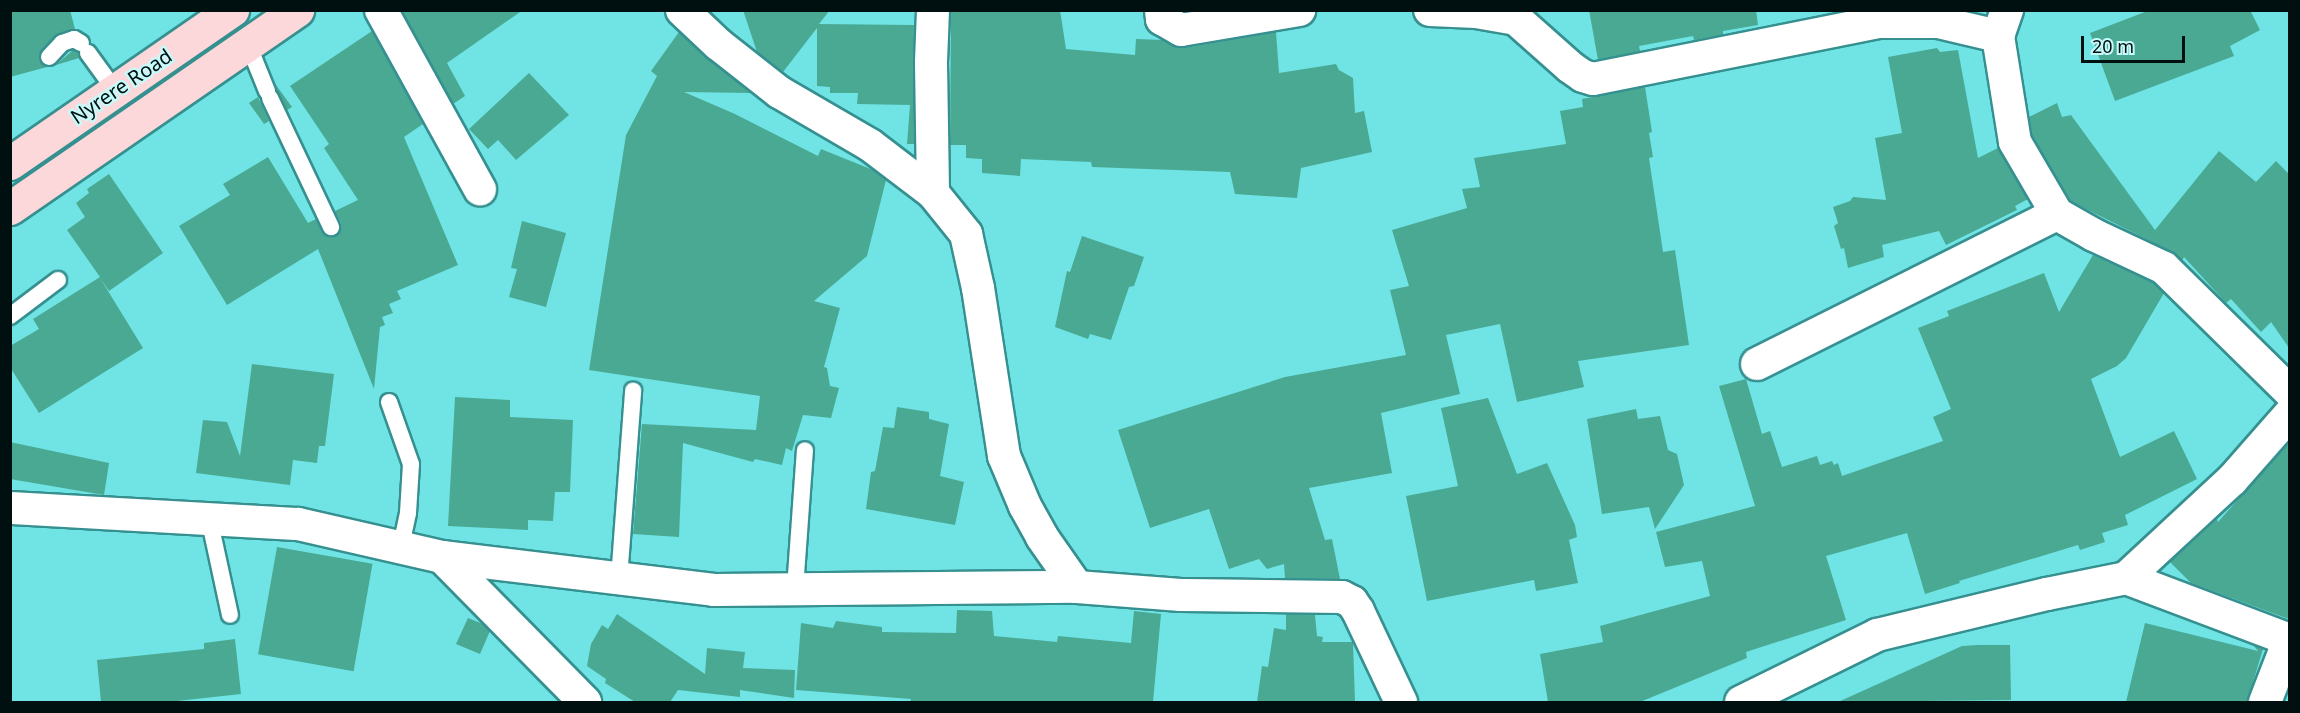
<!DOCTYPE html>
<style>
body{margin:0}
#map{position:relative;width:2300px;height:713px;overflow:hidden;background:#70e4e5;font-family:"Noto Sans",sans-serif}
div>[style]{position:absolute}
.building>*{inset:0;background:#4aa993;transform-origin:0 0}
.roads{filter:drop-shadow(2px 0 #369090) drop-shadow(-2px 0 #369090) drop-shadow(0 2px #369090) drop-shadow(0 -2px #369090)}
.service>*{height:16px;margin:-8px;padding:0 8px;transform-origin:8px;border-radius:8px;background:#fff}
.minor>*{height:32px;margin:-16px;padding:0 16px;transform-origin:16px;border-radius:16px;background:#fff}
.primary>*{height:33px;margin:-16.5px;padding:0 16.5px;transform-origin:16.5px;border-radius:16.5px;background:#fcd8da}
span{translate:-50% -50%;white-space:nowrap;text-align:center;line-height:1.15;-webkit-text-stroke:4.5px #c7fbfb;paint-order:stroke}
.street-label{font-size:20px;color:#001010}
.frame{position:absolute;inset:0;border:12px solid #001010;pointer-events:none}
.scale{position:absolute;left:2081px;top:36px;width:104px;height:27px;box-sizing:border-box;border:3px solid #001010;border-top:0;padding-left:8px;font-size:18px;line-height:21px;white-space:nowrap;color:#001010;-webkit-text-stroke:4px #c7fbfb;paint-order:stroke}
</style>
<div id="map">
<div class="building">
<div style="clip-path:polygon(10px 10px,70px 10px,75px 29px,55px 35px,39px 54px,39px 61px,47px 67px,10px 77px)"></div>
<div style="clip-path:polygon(523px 10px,447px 63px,465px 96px,453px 104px,402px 11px)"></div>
<div style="clip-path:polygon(743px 10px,830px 10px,819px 24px,914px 25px,914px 144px,907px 144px,910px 105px,857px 104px,858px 93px,830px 93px,830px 87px,817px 86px,817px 28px,783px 72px,757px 52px)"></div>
<div style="clip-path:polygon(951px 10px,1060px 10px,1066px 49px,1135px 55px,1136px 39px,1163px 40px,1184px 48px,1276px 32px,1279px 73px,1336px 64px,1339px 70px,1353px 78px,1355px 113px,1364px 111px,1372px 152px,1301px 168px,1297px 198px,1235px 194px,1230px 172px,1092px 167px,1091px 162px,1021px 159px,1020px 176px,982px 173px,982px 159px,966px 158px,966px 145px,950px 145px)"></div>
<div style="clip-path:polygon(1589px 10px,1756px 10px,1758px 25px,1723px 31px,1723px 35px,1694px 40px,1693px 36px,1639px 46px,1640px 51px,1598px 60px)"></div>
<div style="clip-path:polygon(2150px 10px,2250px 10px,2260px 30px,2230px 46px,2234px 56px,2115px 101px,2090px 33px)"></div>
<div style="clip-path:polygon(372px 31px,423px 124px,404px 137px,458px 265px,397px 291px,401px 299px,389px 304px,393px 313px,382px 317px,385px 325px,380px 327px,374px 389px,318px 249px,227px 305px,179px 226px,230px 195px,223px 184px,268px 157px,308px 223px,316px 219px,322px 232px,330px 237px,339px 233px,341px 223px,335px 211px,358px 200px,324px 148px,329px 144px,290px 86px)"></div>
<div style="clip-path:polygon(679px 32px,751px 93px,684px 92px,735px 114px,818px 156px,821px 149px,873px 170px,886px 180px,867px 256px,814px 301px,840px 308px,824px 367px,827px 368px,830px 386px,839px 388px,831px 418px,803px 415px,792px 451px,786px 448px,782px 465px,755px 459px,753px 462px,683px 443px,679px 537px,633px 534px,642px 424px,756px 430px,760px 396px,589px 370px,626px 135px,657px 76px,651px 71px)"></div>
<div style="clip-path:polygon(1937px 48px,1940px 52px,1958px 50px,1978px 158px,1998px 148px,2028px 199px,2015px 206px,2017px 210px,1946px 245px,1939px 231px,1882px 245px,1884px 257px,1848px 268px,1844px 248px,1841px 249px,1834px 226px,1838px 223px,1833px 207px,1850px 201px,1853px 197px,1886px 200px,1875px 138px,1902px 133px,1888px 57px)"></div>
<div style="clip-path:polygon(73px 50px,78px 53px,79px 58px,56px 65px)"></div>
<div style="clip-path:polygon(529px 73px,569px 115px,516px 160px,498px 140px,488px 149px,469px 129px)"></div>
<div style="clip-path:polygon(276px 85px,292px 107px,287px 110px,277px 91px)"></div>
<div style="clip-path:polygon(1645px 87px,1652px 132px,1649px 133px,1653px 157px,1649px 158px,1663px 252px,1675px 250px,1689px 345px,1578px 361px,1584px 387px,1517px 402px,1500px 324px,1446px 335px,1460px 394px,1381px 413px,1392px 473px,1309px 488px,1325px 540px,1332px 539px,1340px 579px,1285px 578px,1284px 564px,1267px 569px,1259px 559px,1229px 569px,1209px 509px,1150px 528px,1118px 430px,1285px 377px,1406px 355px,1390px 290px,1409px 286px,1392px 230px,1467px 208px,1462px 189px,1480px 187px,1474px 158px,1566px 144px,1560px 111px,1583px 107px,1582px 99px)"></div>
<div style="clip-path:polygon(258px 97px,269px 121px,264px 124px,249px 103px)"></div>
<div style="clip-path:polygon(2057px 103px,2062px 117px,2071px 115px,2155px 230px,2219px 151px,2256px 182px,2276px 161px,2289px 174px,2289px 348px,2271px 322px,2261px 332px,2231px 299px,2226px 303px,2184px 257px,2182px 261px,2172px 252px,2070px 201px,2032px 136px,2029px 117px)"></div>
<div style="clip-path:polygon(109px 174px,163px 253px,109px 291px,100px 278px,143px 348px,39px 413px,10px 367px,10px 346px,39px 329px,33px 319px,100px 277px,67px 230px,85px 217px,76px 203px,89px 193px,87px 189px)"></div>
<div style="clip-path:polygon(522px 221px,566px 233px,546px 307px,509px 297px,517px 269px,511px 268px)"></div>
<div style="clip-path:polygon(1082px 236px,1144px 257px,1134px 286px,1129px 287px,1111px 340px,1090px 334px,1088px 339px,1055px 327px,1067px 271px,1070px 272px)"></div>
<div style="clip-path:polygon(2093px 255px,2154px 283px,2164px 293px,2126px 358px,2117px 366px,2091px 379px,2120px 457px,2174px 431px,2197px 479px,2125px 515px,2128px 525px,2102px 533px,2105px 542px,2080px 550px,2078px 545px,1959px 581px,1960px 583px,1925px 594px,1907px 533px,1826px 556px,1846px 620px,1746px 652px,1747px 658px,1640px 702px,1548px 702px,1540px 654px,1603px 642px,1600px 626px,1710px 596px,1702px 561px,1665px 567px,1656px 532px,1755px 506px,1719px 386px,1746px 379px,1762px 434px,1770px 431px,1782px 467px,1817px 456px,1820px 465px,1832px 461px,1834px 465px,1838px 463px,1842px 476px,1943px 441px,1933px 417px,1951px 409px,1918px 328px,1949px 316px,1947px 311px,2044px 273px,2059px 312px)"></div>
<div style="clip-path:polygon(252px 364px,334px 374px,325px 446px,319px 446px,317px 463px,293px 460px,290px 485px,196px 473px,203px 420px,227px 422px,240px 456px)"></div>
<div style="clip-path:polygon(455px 397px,510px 400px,510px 417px,573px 420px,570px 492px,555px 492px,553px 521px,528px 520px,528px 530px,448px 526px)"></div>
<div style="clip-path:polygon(1488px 398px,1517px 474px,1547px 463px,1575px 525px,1577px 537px,1569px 540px,1578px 583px,1536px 591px,1534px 580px,1427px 601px,1406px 496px,1458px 486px,1441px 408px)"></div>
<div style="clip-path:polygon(897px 407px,929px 412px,929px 419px,949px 424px,940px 476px,964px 482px,955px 525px,866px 509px,871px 472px,875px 471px,883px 427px,894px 428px)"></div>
<div style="clip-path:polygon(1636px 409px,1638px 419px,1660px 416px,1668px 450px,1677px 454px,1684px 485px,1655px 529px,1649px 507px,1602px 514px,1587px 419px)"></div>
<div style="clip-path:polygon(10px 442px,109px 463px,104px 495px,10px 479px)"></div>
<div style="clip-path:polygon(2289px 442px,2289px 619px,2191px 583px,2170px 562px,2217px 519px,2218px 522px)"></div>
<div style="left:277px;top:547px;width:97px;height:109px;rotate:10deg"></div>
<div style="clip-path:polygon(957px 610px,992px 611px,994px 636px,1057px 642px,1058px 636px,1131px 643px,1134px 611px,1161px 614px,1153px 702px,910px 702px,911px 699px,796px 690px,801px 623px,833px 628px,836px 621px,882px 627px,882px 632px,956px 633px)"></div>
<div style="clip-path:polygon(617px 614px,705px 674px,707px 648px,745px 652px,743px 668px,795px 670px,794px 698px,740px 690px,740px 697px,678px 690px,670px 702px,635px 702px,605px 683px,606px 679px,587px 666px,591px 644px,602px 625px,608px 629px)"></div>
<div style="clip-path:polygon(1286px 614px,1315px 615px,1317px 636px,1323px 637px,1322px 642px,1353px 642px,1355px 702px,1257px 702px,1262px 666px,1268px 667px,1274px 628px,1286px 630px)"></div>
<div style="clip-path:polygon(468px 618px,483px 624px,490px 631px,480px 654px,456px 644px)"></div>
<div style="clip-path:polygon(2145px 623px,2258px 651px,2253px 645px,2263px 649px,2247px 702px,2126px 702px)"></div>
<div style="clip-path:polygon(235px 639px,241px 694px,168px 702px,101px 702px,97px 660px,204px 649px,204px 643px)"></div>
<div style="clip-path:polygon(1978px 645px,2010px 645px,2011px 700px,1838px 702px,1962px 646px)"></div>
</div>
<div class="roads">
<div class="service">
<div style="left:248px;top:44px;width:51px;rotate:68deg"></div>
<div style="left:88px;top:53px;width:46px;rotate:53.9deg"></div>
<div style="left:49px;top:57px;width:19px;rotate:-47deg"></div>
<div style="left:62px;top:43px;width:13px;rotate:-18deg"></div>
<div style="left:74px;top:39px;width:8px;rotate:30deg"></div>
<div style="left:270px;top:98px;width:143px;rotate:64.7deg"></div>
<div style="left:10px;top:316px;width:60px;rotate:-36.9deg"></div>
<div style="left:389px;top:402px;width:66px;rotate:70.5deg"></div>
<div style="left:411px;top:464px;width:49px;rotate:93.5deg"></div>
<div style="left:408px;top:513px;width:35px;rotate:102deg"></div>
<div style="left:209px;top:518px;width:99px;rotate:77.8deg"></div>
<div style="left:619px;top:579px;width:189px;rotate:-85.7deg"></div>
<div style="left:795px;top:589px;width:139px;rotate:-85.9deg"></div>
</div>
<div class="minor">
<div style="left:381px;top:10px;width:205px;rotate:61.1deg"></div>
<div style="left:682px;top:10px;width:50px;rotate:43.4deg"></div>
<div style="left:718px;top:44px;width:78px;rotate:38.2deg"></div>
<div style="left:779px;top:92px;width:105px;rotate:30.2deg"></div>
<div style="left:870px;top:145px;width:79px;rotate:37.3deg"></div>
<div style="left:933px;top:10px;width:53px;rotate:92.2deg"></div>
<div style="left:931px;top:63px;width:130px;rotate:89.1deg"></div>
<div style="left:933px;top:193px;width:53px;rotate:51.2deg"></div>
<div style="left:966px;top:234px;width:55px;rotate:77.5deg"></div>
<div style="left:978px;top:288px;width:170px;rotate:81.2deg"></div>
<div style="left:1004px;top:456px;width:54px;rotate:67.2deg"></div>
<div style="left:1025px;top:506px;width:35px;rotate:61deg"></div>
<div style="left:1042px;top:537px;width:61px;rotate:55deg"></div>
<div style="left:1161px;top:10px;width:9px;rotate:84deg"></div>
<div style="left:1162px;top:19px;width:22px;rotate:30deg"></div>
<div style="left:1181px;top:30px;width:120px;rotate:-9.6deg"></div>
<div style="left:1430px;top:10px;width:46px;rotate:2.5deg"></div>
<div style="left:1476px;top:12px;width:41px;rotate:9.9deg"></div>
<div style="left:1516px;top:19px;width:72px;rotate:41.6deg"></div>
<div style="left:1570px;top:67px;width:16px;rotate:35deg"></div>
<div style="left:1583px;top:76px;width:10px;rotate:17deg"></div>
<div style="left:1593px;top:79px;width:291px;rotate:-11.3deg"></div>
<div style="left:1878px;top:22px;width:60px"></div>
<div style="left:1938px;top:22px;width:62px;rotate:13.1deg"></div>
<div style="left:2007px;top:10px;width:28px;rotate:109deg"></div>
<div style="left:1998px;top:36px;width:107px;rotate:80.9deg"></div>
<div style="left:2015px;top:142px;width:83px;rotate:59.7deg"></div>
<div style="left:2057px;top:214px;width:43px;rotate:29.6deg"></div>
<div style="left:2094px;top:235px;width:77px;rotate:25.2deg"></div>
<div style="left:2164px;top:268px;width:177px;rotate:44.5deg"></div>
<div style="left:1757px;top:364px;width:335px;rotate:-26.6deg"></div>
<div style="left:10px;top:508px;width:288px;rotate:3.2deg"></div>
<div style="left:298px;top:524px;width:148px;rotate:12.9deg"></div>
<div style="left:442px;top:557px;width:274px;rotate:6.9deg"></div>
<div style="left:714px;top:590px;width:363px;rotate:-0.5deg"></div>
<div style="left:1077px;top:587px;width:104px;rotate:4.4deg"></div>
<div style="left:1181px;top:595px;width:161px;rotate:0.7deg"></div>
<div style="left:1342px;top:597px;width:11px;rotate:27deg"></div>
<div style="left:1352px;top:602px;width:11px;rotate:56deg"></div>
<div style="left:1358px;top:611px;width:101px;rotate:64.7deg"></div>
<div style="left:442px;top:557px;width:204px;rotate:45.4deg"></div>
<div style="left:2126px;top:578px;width:144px;rotate:-42.8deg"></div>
<div style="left:2232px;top:480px;width:88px;rotate:-48.7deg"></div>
<div style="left:1741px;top:702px;width:152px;rotate:-26.2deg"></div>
<div style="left:1877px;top:635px;width:175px;rotate:-13.6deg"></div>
<div style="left:2047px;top:594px;width:81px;rotate:-11.4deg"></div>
<div style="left:2126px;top:578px;width:175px;rotate:20.7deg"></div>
<div style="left:2265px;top:702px;width:66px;rotate:-68.8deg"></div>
</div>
<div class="primary">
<div style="left:10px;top:163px;width:270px;rotate:-34.6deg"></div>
<div style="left:10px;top:208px;width:349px;rotate:-34.6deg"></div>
</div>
</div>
<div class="street-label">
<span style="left:121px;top:86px;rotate:-34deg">Nyrere Road</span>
</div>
<div class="frame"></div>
<div class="scale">20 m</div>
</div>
